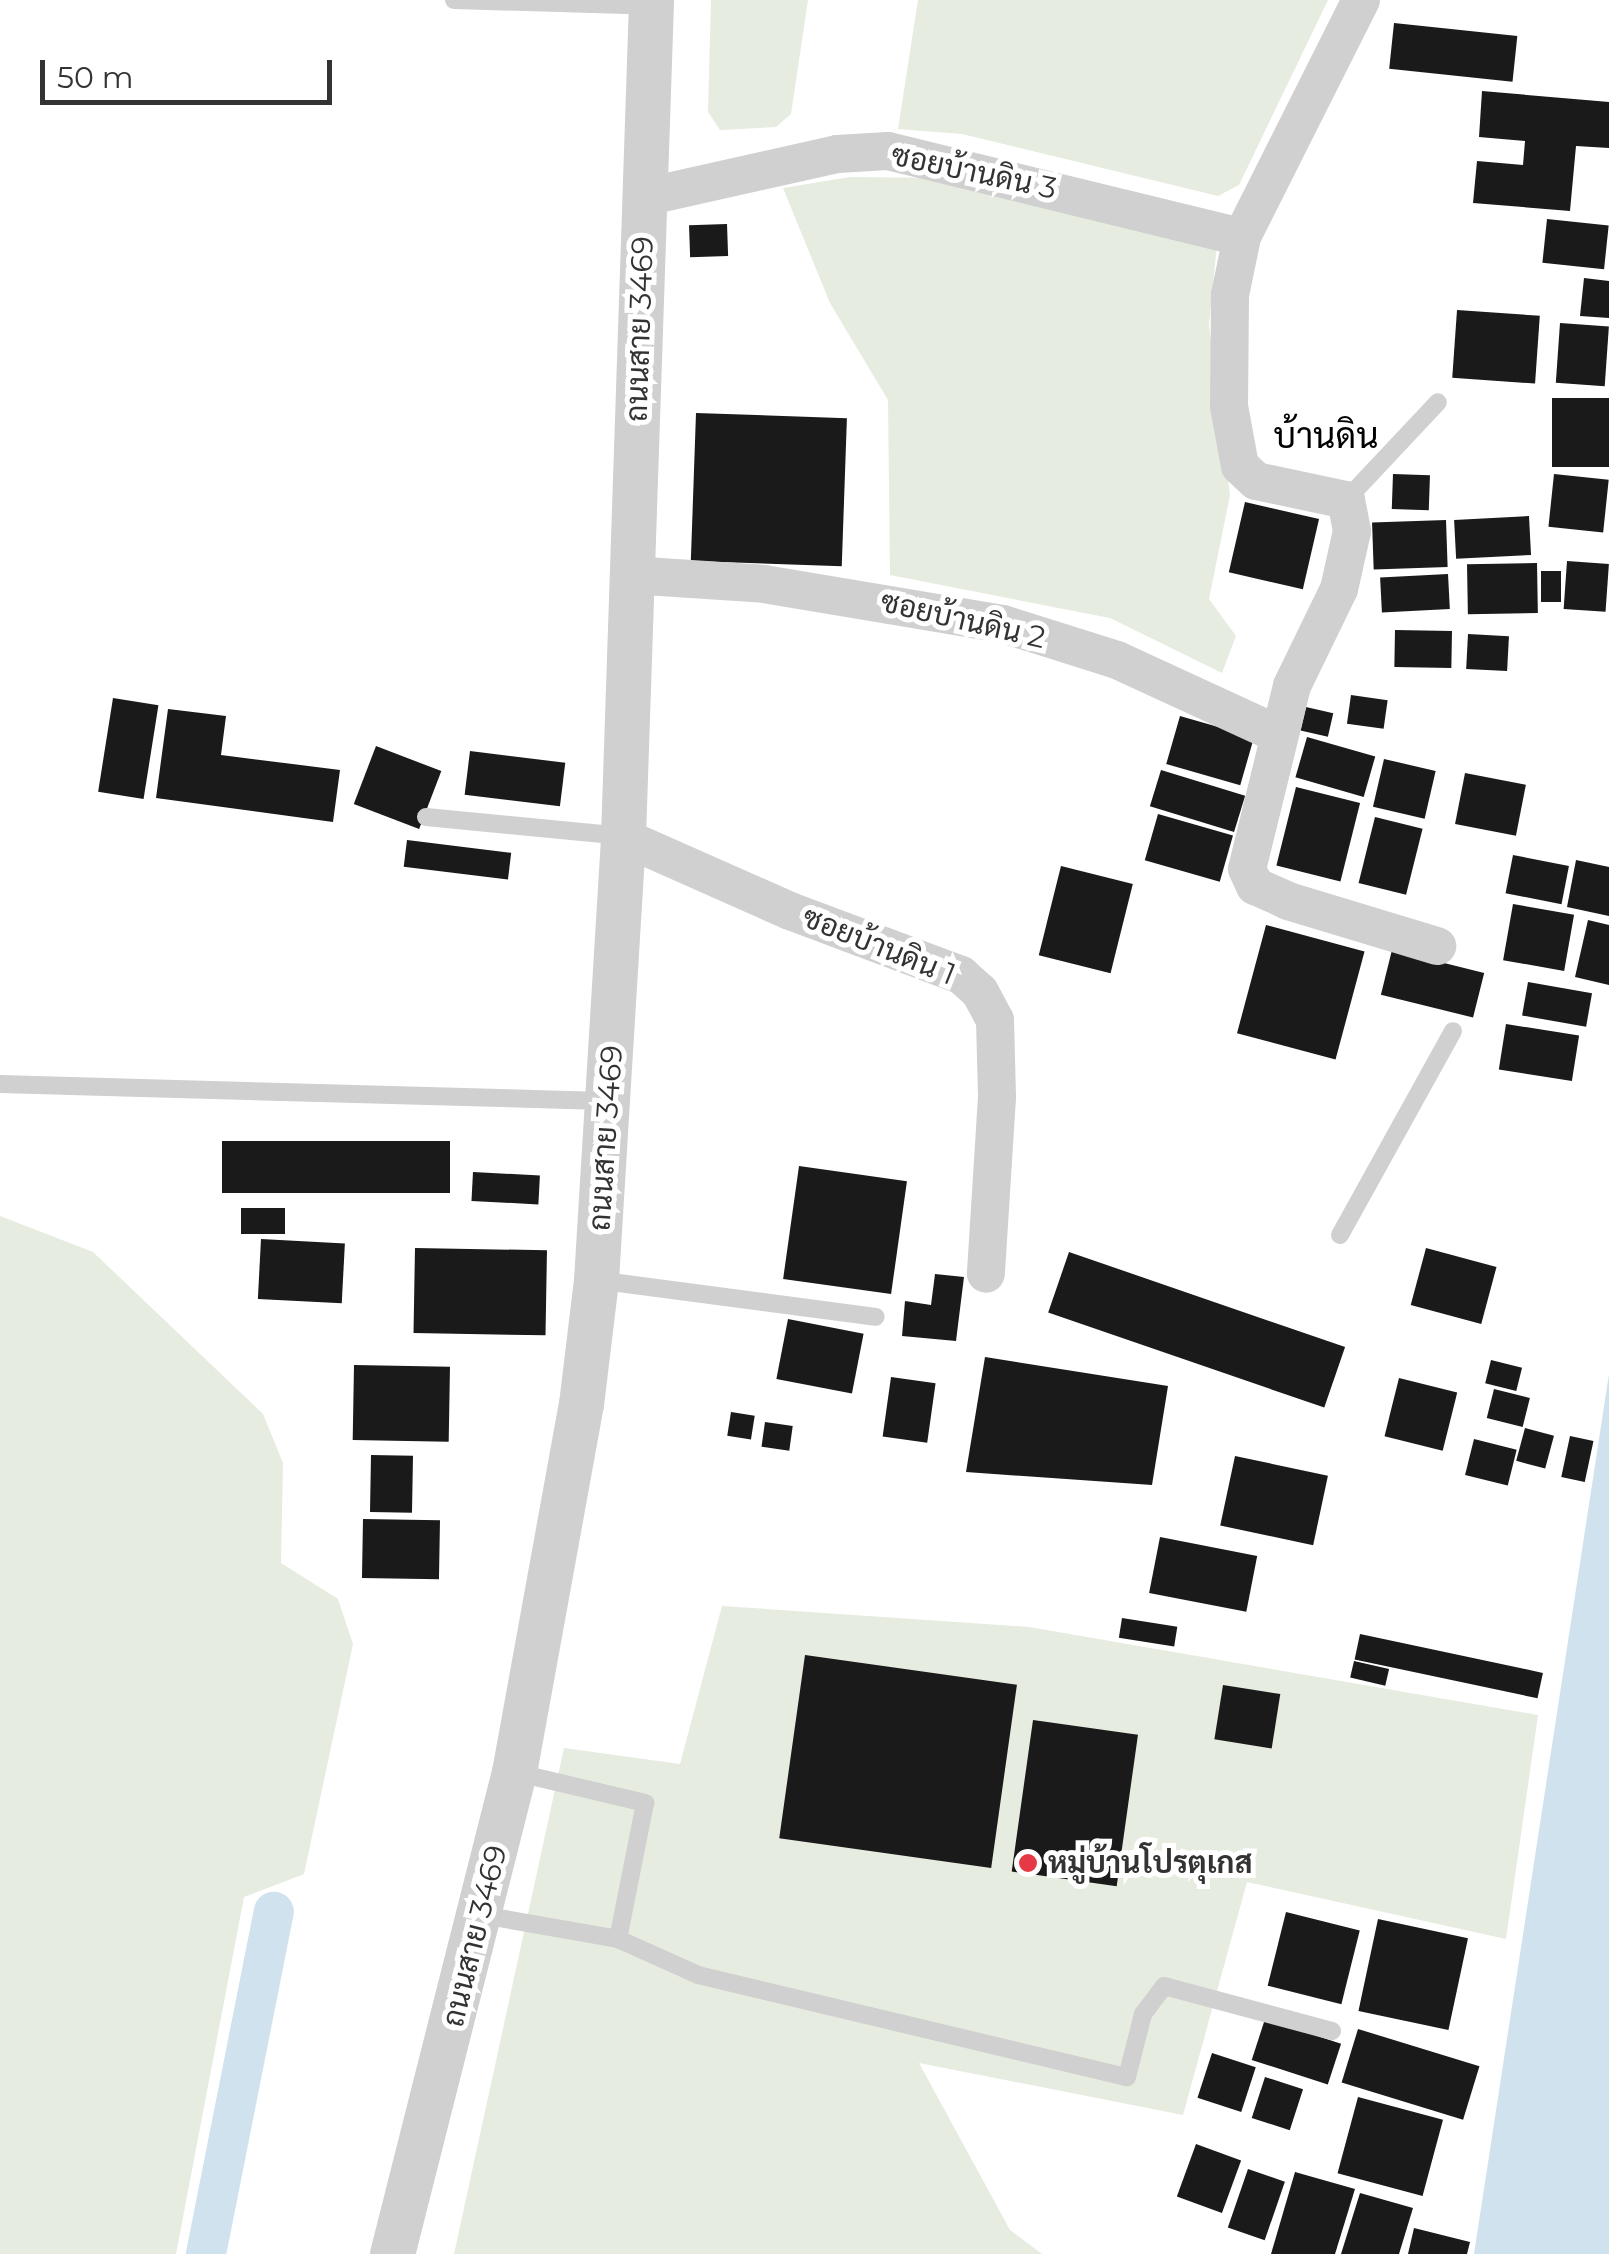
<!DOCTYPE html>
<meta charset="utf-8">
<style>
body{margin:0}
#map{position:relative;width:1609px;height:2254px;overflow:hidden;background:#fff;font-family:Montserrat,Sarabun,sans-serif}
div>[style]{position:absolute}
.green>*{inset:0;background:#e6ecdf}
.water>*{inset:0;background:#cfe2ee}
.canal>*{height:40px;margin:-20px;padding:0 20px;transform-origin:20px;border-radius:20px;background:#cfe2ee}
.building>*{inset:0;background:#1a1a1a;transform-origin:0 0}
.service>*{height:18px;margin:-9px;padding:0 9px;transform-origin:9px;border-radius:9px;background:#d0d0d0}
.minor>*{height:38px;margin:-19px;padding:0 19px;transform-origin:19px;border-radius:19px;background:#d0d0d0}
.tertiary>*{height:45px;margin:-22.5px;padding:0 22.5px;transform-origin:22.5px;border-radius:22.5px;background:#d0d0d0}
.dots>*{width:28px;height:28px;translate:-50% -50%;box-sizing:border-box;border:5px solid #fff;border-radius:50%}
span{translate:-50% -50%;white-space:nowrap;text-align:center;line-height:1.15;-webkit-text-stroke:10px #fff;paint-order:stroke}
.street-label{font-size:30px;color:#333}
.poi-label{font-size:30px;color:#333;font-weight:700}
.left{translate:0 -50%;text-align:left}
.quarter-label{font-size:35px;color:#000}
.scale{position:absolute;left:40px;top:60px;width:292px;height:45px;box-sizing:border-box;border:5px solid #333;border-top:0;padding-left:12px;font-size:30px;line-height:35px;white-space:nowrap;color:#333;-webkit-text-stroke:8px #fff;paint-order:stroke}
</style>
<div id="map">
<div class="green">
<div style="clip-path:polygon(711px 0,808px 0,791px 114px,776px 127px,720px 130px,708px 112px)"></div>
<div style="clip-path:polygon(918px 0,1328px 0,1239px 185px,1218px 196px,962px 134px,898px 129px)"></div>
<div style="clip-path:polygon(850px 177px,945px 178px,1217px 245px,1209px 325px,1230px 495px,1209px 599px,1236px 636px,1222px 673px,1110px 618px,890px 575px,888px 400px,830px 303px,783px 188px)"></div>
<div style="clip-path:polygon(0 1216px,93px 1252px,263px 1414px,283px 1463px,281px 1563px,338px 1599px,353px 1644px,304px 1874px,244px 1897px,176px 2254px,0 2254px)"></div>
<div style="clip-path:polygon(722px 1606px,1029px 1627px,1538px 1715px,1506px 1939px,1247px 1882px,1183px 2115px,919px 2063px,1010px 2230px,1042px 2254px,454px 2254px,564px 1748px,680px 1764px)"></div>
</div>
<div class="water">
<div style="clip-path:polygon(1609px 1374px,1609px 2254px,1474px 2254px)"></div>
</div>
<div class="canal">
<div style="left:206px;top:2254px;width:349px;rotate:-78.8deg"></div>
</div>
<div class="building">
<div style="left:1394px;top:23px;width:124px;height:46px;rotate:6deg"></div>
<div style="clip-path:polygon(1482px 91px,1609px 102px,1609px 148px,1576px 146px,1570px 211px,1473px 203px,1477px 161px,1523px 165px,1525px 141px,1479px 137px)"></div>
<div style="left:1547px;top:219px;width:62px;height:44px;rotate:6deg"></div>
<div style="left:727px;top:224px;width:32px;height:38px;rotate:88deg"></div>
<div style="clip-path:polygon(1584px 278px,1609px 281px,1609px 318px,1580px 316px)"></div>
<div style="left:1457px;top:310px;width:83px;height:68px;rotate:4deg"></div>
<div style="left:1560px;top:323px;width:49px;height:60px;rotate:4deg"></div>
<div style="left:1552px;top:398px;width:57px;height:69px"></div>
<div style="left:696px;top:413px;width:151px;height:148px;rotate:2deg"></div>
<div style="left:1393px;top:474px;width:37px;height:35px;rotate:2deg"></div>
<div style="left:1554px;top:474px;width:55px;height:53px;rotate:6deg"></div>
<div style="left:1245px;top:502px;width:76px;height:72px;rotate:13deg"></div>
<div style="left:1529px;top:516px;width:39px;height:75px;rotate:87deg"></div>
<div style="left:1446px;top:520px;width:47px;height:74px;rotate:88deg"></div>
<div style="left:1567px;top:561px;width:42px;height:48px;rotate:4deg"></div>
<div style="left:1537px;top:563px;width:50px;height:70px;rotate:89deg"></div>
<div style="left:1541px;top:571px;width:20px;height:31px"></div>
<div style="left:1448px;top:574px;width:35px;height:68px;rotate:87deg"></div>
<div style="left:1395px;top:630px;width:57px;height:37px;rotate:1deg"></div>
<div style="left:1468px;top:634px;width:41px;height:35px;rotate:3deg"></div>
<div style="left:1351px;top:695px;width:37px;height:29px;rotate:8deg"></div>
<div style="left:113px;top:698px;width:46px;height:95px;rotate:9deg"></div>
<div style="left:1306px;top:707px;width:28px;height:24px;rotate:13deg"></div>
<div style="clip-path:polygon(168px 709px,226px 716px,221px 755px,340px 770px,333px 822px,156px 798px)"></div>
<div style="left:1180px;top:716px;width:77px;height:50px;rotate:16deg"></div>
<div style="left:1307px;top:737px;width:71px;height:42px;rotate:16deg"></div>
<div style="left:376px;top:746px;width:70px;height:62px;rotate:21deg"></div>
<div style="left:470px;top:751px;width:96px;height:44px;rotate:7deg"></div>
<div style="left:1384px;top:759px;width:53px;height:49px;rotate:13deg"></div>
<div style="left:1161px;top:770px;width:88px;height:38px;rotate:17deg"></div>
<div style="left:1465px;top:773px;width:62px;height:52px;rotate:11deg"></div>
<div style="left:1296px;top:787px;width:66px;height:81px;rotate:14deg"></div>
<div style="left:1158px;top:814px;width:78px;height:48px;rotate:16deg"></div>
<div style="left:1375px;top:817px;width:49px;height:68px;rotate:14deg"></div>
<div style="left:407px;top:840px;width:105px;height:27px;rotate:7deg"></div>
<div style="left:1513px;top:855px;width:57px;height:39px;rotate:11deg"></div>
<div style="clip-path:polygon(1576px 860px,1609px 867px,1609px 916px,1567px 907px)"></div>
<div style="left:1061px;top:866px;width:74px;height:92px;rotate:14deg"></div>
<div style="left:1513px;top:904px;width:62px;height:57px;rotate:10deg"></div>
<div style="clip-path:polygon(1588px 920px,1609px 925px,1609px 985px,1575px 977px)"></div>
<div style="left:1266px;top:925px;width:102px;height:112px;rotate:15deg"></div>
<div style="left:1392px;top:950px;width:95px;height:46px;rotate:14deg"></div>
<div style="left:1528px;top:982px;width:65px;height:34px;rotate:10deg"></div>
<div style="left:1506px;top:1024px;width:74px;height:46px;rotate:9deg"></div>
<div style="left:222px;top:1141px;width:228px;height:52px"></div>
<div style="left:799px;top:1166px;width:109px;height:114px;rotate:8deg"></div>
<div style="left:473px;top:1172px;width:67px;height:29px;rotate:3deg"></div>
<div style="left:241px;top:1208px;width:44px;height:26px"></div>
<div style="left:261px;top:1239px;width:84px;height:60px;rotate:3deg"></div>
<div style="left:415px;top:1248px;width:132px;height:85px;rotate:1deg"></div>
<div style="left:1426px;top:1248px;width:73px;height:59px;rotate:15deg"></div>
<div style="left:1069px;top:1252px;width:292px;height:64px;rotate:19deg"></div>
<div style="clip-path:polygon(935px 1274px,964px 1277px,956px 1341px,902px 1336px,905px 1301px,931px 1305px)"></div>
<div style="left:788px;top:1319px;width:77px;height:61px;rotate:11deg"></div>
<div style="clip-path:polygon(985px 1357px,1168px 1386px,1152px 1485px,966px 1472px)"></div>
<div style="left:1491px;top:1360px;width:32px;height:24px;rotate:14deg"></div>
<div style="left:354px;top:1365px;width:96px;height:75px;rotate:1deg"></div>
<div style="left:891px;top:1377px;width:45px;height:60px;rotate:8deg"></div>
<div style="left:1399px;top:1378px;width:60px;height:60px;rotate:14deg"></div>
<div style="left:1494px;top:1389px;width:37px;height:30px;rotate:14deg"></div>
<div style="left:731px;top:1412px;width:24px;height:24px;rotate:9deg"></div>
<div style="left:765px;top:1422px;width:28px;height:25px;rotate:8deg"></div>
<div style="left:1525px;top:1428px;width:30px;height:34px;rotate:15deg"></div>
<div style="left:1570px;top:1436px;width:24px;height:42px;rotate:12deg"></div>
<div style="left:1474px;top:1439px;width:44px;height:37px;rotate:14deg"></div>
<div style="left:371px;top:1455px;width:42px;height:57px;rotate:1deg"></div>
<div style="left:1235px;top:1456px;width:95px;height:71px;rotate:12deg"></div>
<div style="left:363px;top:1519px;width:77px;height:59px;rotate:1deg"></div>
<div style="left:1160px;top:1537px;width:99px;height:57px;rotate:11deg"></div>
<div style="left:1122px;top:1618px;width:56px;height:20px;rotate:9deg"></div>
<div style="left:1360px;top:1634px;width:187px;height:26px;rotate:12deg"></div>
<div style="left:805px;top:1655px;width:214px;height:185px;rotate:8deg"></div>
<div style="left:1354px;top:1661px;width:36px;height:17px;rotate:13deg"></div>
<div style="left:1223px;top:1685px;width:58px;height:55px;rotate:9deg"></div>
<div style="left:1033px;top:1720px;width:106px;height:153px;rotate:8deg"></div>
<div style="left:1286px;top:1912px;width:76px;height:76px;rotate:14deg"></div>
<div style="left:1378px;top:1919px;width:92px;height:94px;rotate:12deg"></div>
<div style="left:1265px;top:2019px;width:80px;height:43px;rotate:18deg"></div>
<div style="left:1358px;top:2029px;width:127px;height:56px;rotate:17deg"></div>
<div style="left:1212px;top:2053px;width:46px;height:47px;rotate:18deg"></div>
<div style="left:1265px;top:2077px;width:40px;height:43px;rotate:18deg"></div>
<div style="left:1358px;top:2097px;width:88px;height:79px;rotate:15deg"></div>
<div style="left:1196px;top:2144px;width:48px;height:56px;rotate:20deg"></div>
<div style="left:1248px;top:2169px;width:39px;height:62px;rotate:19deg"></div>
<div style="clip-path:polygon(1295px 2172px,1355px 2189px,1335px 2254px,1271px 2254px)"></div>
<div style="clip-path:polygon(1360px 2193px,1413px 2208px,1399px 2254px,1341px 2254px)"></div>
<div style="clip-path:polygon(1414px 2228px,1470px 2242px,1467px 2254px,1408px 2254px)"></div>
</div>
<div class="service">
<div style="left:454px;top:0;width:197px;rotate:1.7deg"></div>
<div style="left:1346px;top:500px;width:134px;rotate:-46.8deg"></div>
<div style="left:426px;top:817px;width:198px;rotate:5.5deg"></div>
<div style="left:0;top:1084px;width:604px;rotate:1.61deg"></div>
<div style="left:1340px;top:1235px;width:233px;rotate:-61deg"></div>
<div style="left:596px;top:1280px;width:282px;rotate:7.5deg"></div>
<div style="left:514px;top:1772px;width:135px;rotate:13.3deg"></div>
<div style="left:645px;top:1803px;width:139px;rotate:101.2deg"></div>
<div style="left:482px;top:1915px;width:138px;rotate:10deg"></div>
<div style="left:618px;top:1939px;width:88px;rotate:24.2deg"></div>
<div style="left:698px;top:1975px;width:441px;rotate:13.4deg"></div>
<div style="left:1127px;top:2077px;width:65px;rotate:-75.7deg"></div>
<div style="left:1143px;top:2014px;width:35px;rotate:-53deg"></div>
<div style="left:1164px;top:1986px;width:174px;rotate:15deg"></div>
</div>
<div class="minor">
<div style="left:1361px;top:0;width:265px;rotate:116.7deg"></div>
<div style="left:1242px;top:237px;width:59px;rotate:101.7deg"></div>
<div style="left:1230px;top:295px;width:111px;rotate:90.5deg"></div>
<div style="left:1229px;top:406px;width:61px;rotate:79.6deg"></div>
<div style="left:1240px;top:466px;width:22px;rotate:43deg"></div>
<div style="left:1256px;top:481px;width:92px;rotate:11.9deg"></div>
<div style="left:1346px;top:500px;width:32px;rotate:79deg"></div>
<div style="left:1352px;top:531px;width:59px;rotate:102.6deg"></div>
<div style="left:1339px;top:589px;width:108px;rotate:115.9deg"></div>
<div style="left:1292px;top:686px;width:188px;rotate:103.8deg"></div>
<div style="left:1247px;top:869px;width:19px;rotate:65deg"></div>
<div style="left:1255px;top:886px;width:36px;rotate:24deg"></div>
<div style="left:1288px;top:901px;width:156px;rotate:16.8deg"></div>
<div style="left:645px;top:197px;width:197px;rotate:-12.6deg"></div>
<div style="left:837px;top:154px;width:51px;rotate:-3.4deg"></div>
<div style="left:888px;top:151px;width:364px;rotate:13.7deg"></div>
<div style="left:630px;top:575px;width:134px;rotate:3.8deg"></div>
<div style="left:764px;top:584px;width:242px;rotate:9.5deg"></div>
<div style="left:1003px;top:624px;width:120px;rotate:17.5deg"></div>
<div style="left:1117px;top:660px;width:177px;rotate:24.7deg"></div>
<div style="left:623px;top:837px;width:183px;rotate:23.9deg"></div>
<div style="left:790px;top:911px;width:183px;rotate:20.5deg"></div>
<div style="left:961px;top:975px;width:25px;rotate:42deg"></div>
<div style="left:980px;top:992px;width:32px;rotate:62deg"></div>
<div style="left:995px;top:1020px;width:77px;rotate:88.5deg"></div>
<div style="left:997px;top:1097px;width:177px;rotate:93.6deg"></div>
</div>
<div class="tertiary">
<div style="left:392px;top:2254px;width:497px;rotate:-75.8deg"></div>
<div style="left:514px;top:1772px;width:374px;rotate:-79.7deg"></div>
<div style="left:581px;top:1404px;width:125px;rotate:-83.1deg"></div>
<div style="left:596px;top:1280px;width:444px;rotate:-86.5deg"></div>
<div style="left:623px;top:837px;width:837px;rotate:-88.08deg"></div>
</div>
<div class="dots">
<div style="left:1028px;top:1863px;background:#e63946"></div>
</div>
<div class="street-label">
<span style="left:974px;top:172px;rotate:12deg">ซอยบ้านดิน 3</span>
<span style="left:640px;top:329px;rotate:-88deg">ถนนสาย 3469</span>
<span style="left:963px;top:620px;rotate:13deg">ซอยบ้านดิน 2</span>
<span style="left:879px;top:946px;rotate:22deg">ซอยบ้านดิน 1</span>
<span style="left:606px;top:1138px;rotate:-86deg">ถนนสาย 3469</span>
<span style="left:475px;top:1936px;rotate:-76deg">ถนนสาย 3469</span>
</div>
<div class="poi-label">
<span class="left" style="left:1048px;top:1863px">หมู่บ้านโปรตุเกส</span>
</div>
<div class="quarter-label">
<span style="left:1326px;top:436px">บ้านดิน</span>
</div>
<div class="scale">50 m</div>
</div>
